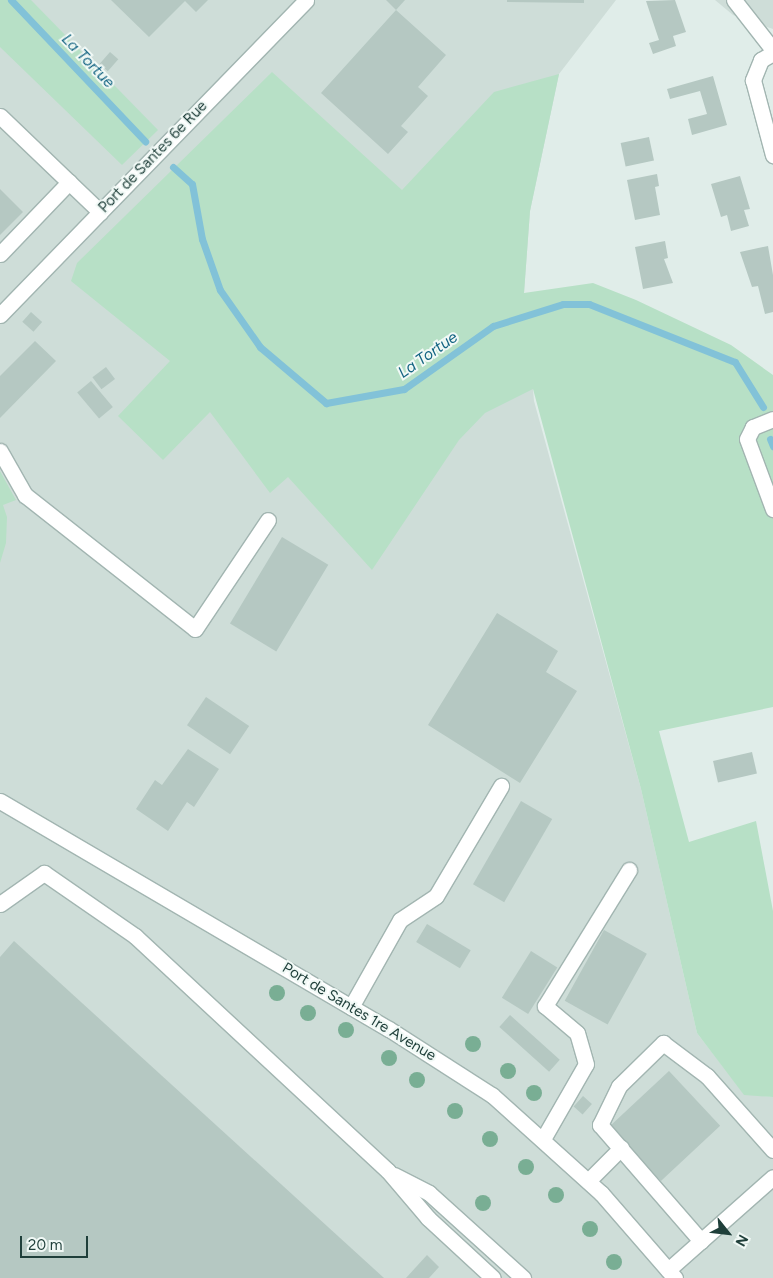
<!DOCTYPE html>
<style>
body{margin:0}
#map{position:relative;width:773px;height:1278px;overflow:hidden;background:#e0ede9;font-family:Figtree,sans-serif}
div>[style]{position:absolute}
.built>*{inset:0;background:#ceddd8}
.green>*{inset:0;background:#b7e0c6}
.stream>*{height:7px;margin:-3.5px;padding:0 3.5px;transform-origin:3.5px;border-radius:3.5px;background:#82c2d8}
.building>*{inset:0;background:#b5c8c2;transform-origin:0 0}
.roads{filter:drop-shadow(1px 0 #a2b5b1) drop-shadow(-1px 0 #a2b5b1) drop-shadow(0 1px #a2b5b1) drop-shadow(0 -1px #a2b5b1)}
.minor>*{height:15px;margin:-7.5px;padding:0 7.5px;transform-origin:7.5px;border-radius:7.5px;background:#fff}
.trees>*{width:16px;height:16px;margin:-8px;border-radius:50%;background:#79ae94}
span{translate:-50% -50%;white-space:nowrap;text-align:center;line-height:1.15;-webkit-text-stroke:4px #f1f9f6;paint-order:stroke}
.street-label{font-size:15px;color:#1f3f3a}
.water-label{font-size:16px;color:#136482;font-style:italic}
.north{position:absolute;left:703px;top:1208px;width:50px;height:50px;-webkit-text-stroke:4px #f1f9f6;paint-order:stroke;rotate:119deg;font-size:14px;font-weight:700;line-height:20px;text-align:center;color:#1f3f3a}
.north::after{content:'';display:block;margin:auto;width:18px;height:22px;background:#1f3f3a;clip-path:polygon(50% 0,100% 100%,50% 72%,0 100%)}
.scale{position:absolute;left:20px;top:1236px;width:68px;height:22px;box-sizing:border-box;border:2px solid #1f3f3a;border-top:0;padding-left:6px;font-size:15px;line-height:18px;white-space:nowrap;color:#1f3f3a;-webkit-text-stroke:4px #f1f9f6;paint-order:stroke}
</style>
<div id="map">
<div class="built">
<div style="clip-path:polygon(0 0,616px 0,559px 74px,530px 211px,524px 293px,534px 401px,641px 789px,697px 1033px,744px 1094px,773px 1097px,773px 1278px,0 1278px)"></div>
<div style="clip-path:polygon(715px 0,773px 0,773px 29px,733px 15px)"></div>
</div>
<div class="green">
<div style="clip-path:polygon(0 0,31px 0,158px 130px,122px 165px,0 47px)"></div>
<div style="clip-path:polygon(272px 72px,402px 190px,494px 92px,559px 74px,530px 211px,524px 293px,593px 283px,636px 300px,731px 345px,773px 375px,773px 707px,659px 731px,689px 842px,756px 821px,773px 911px,773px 1097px,744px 1095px,697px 1033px,641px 789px,533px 389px,485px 413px,459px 440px,372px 570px,288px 477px,270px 493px,210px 412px,163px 460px,118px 416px,170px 361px,71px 281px,77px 263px)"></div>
<div style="clip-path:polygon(0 471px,16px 500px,3px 505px,7px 517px,6px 543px,0 563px)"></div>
</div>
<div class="stream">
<div style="left:11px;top:0;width:195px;rotate:46.5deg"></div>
<div style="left:173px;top:167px;width:25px;rotate:42deg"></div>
<div style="left:192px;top:184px;width:56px;rotate:79.7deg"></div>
<div style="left:202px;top:239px;width:54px;rotate:70.6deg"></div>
<div style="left:220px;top:290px;width:70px;rotate:54.9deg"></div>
<div style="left:260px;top:347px;width:87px;rotate:40.3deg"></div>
<div style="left:326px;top:403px;width:79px;rotate:-10.2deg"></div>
<div style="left:404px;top:389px;width:109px;rotate:-35.3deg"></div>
<div style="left:493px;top:326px;width:73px;rotate:-17.4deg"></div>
<div style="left:563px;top:304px;width:26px"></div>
<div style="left:589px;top:304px;width:157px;rotate:21.7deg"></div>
<div style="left:735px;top:362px;width:53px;rotate:58.1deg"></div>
<div style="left:770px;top:439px;width:8px;rotate:67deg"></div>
</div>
<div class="building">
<div style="clip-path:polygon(111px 0,208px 0,196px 12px,185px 1px,149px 37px)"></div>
<div style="clip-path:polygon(386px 0,405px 0,396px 10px)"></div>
<div style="clip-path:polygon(507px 0,584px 0,584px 3px,507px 2px)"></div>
<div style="clip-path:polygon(675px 0,686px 32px,673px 36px,676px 46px,653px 54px,649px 43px,659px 40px,646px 1px)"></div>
<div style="clip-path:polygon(396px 10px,446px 55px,418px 87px,428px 96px,401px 126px,408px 132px,388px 154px,321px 93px)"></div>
<div style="left:110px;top:52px;width:11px;height:16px;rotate:41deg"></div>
<div style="clip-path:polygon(713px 76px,727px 125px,692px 135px,688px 119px,707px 114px,700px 91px,670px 99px,667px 89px)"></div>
<div style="left:649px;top:137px;width:24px;height:29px;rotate:78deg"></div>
<div style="clip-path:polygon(657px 174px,659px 186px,655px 187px,660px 215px,635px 220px,627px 180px)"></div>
<div style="clip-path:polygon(740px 176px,750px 209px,744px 210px,749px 226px,731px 231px,727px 215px,721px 217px,711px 184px)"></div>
<div style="clip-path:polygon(0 189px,23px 212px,0 235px)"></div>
<div style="clip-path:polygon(665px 241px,668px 258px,664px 259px,673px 283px,643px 289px,635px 247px)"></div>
<div style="clip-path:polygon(768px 246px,773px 275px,773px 312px,765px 314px,758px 286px,752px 287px,740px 252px)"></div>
<div style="left:31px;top:312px;width:15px;height:13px;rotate:42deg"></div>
<div style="clip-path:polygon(35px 341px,56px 361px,0 418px,0 376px)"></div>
<div style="left:106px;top:367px;width:15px;height:17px;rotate:53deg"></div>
<div style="left:91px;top:381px;width:34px;height:18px;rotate:50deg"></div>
<div style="left:282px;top:537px;width:54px;height:101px;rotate:31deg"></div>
<div style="clip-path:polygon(497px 613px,558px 651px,546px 672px,577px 691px,520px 783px,428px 725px)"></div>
<div style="left:206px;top:697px;width:52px;height:34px;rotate:34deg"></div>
<div style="clip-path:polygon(188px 749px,219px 769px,194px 807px,187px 802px,168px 831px,136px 809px,155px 780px,162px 785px)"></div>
<div style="left:752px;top:752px;width:22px;height:40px;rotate:77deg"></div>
<div style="left:521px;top:801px;width:36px;height:96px;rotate:30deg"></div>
<div style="left:427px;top:924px;width:51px;height:21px;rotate:31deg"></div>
<div style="left:604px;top:930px;width:49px;height:81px;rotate:29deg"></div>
<div style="clip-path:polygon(14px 941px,384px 1278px,0 1278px,0 957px)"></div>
<div style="left:531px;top:951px;width:31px;height:55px;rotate:32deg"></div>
<div style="left:510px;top:1015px;width:67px;height:16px;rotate:42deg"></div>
<div style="left:669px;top:1071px;width:75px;height:81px;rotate:47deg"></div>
<div style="left:583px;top:1096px;width:12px;height:14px;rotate:42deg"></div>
<div style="clip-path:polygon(427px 1255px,439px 1267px,429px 1278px,406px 1278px)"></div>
</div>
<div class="roads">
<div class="minor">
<div style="left:734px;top:0;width:63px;rotate:52deg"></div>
<div style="left:773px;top:53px;width:14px;rotate:150deg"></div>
<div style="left:761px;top:60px;width:22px;rotate:112deg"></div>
<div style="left:753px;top:80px;width:78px;rotate:75.1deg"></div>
<div style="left:0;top:116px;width:139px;rotate:43.8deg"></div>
<div style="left:0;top:254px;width:100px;rotate:-46.2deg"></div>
<div style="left:0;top:315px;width:439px;rotate:-45.8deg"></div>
<div style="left:773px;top:419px;width:22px;rotate:158deg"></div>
<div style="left:753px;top:427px;width:13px;rotate:117deg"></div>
<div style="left:747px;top:439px;width:75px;rotate:69.6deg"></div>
<div style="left:0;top:451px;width:51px;rotate:60.4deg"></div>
<div style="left:25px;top:495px;width:216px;rotate:38.2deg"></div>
<div style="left:195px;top:629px;width:131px;rotate:-56.2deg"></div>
<div style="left:0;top:801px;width:451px;rotate:30.4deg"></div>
<div style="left:389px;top:1029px;width:122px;rotate:32.7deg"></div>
<div style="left:492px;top:1095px;width:147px;rotate:42deg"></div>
<div style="left:601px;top:1193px;width:113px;rotate:49deg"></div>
<div style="left:0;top:904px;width:54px;rotate:-35.2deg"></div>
<div style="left:44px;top:873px;width:111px;rotate:34.7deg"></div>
<div style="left:135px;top:936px;width:345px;rotate:42.9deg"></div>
<div style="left:388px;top:1171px;width:62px;rotate:49.6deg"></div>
<div style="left:428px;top:1218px;width:88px;rotate:42.7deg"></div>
<div style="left:351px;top:1007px;width:100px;rotate:-60.6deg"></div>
<div style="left:400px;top:920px;width:43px;rotate:-33.7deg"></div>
<div style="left:436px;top:896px;width:128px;rotate:-59.4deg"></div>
<div style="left:543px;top:1139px;width:86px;rotate:-60.2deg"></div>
<div style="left:586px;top:1064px;width:32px;rotate:-106deg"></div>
<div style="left:577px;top:1033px;width:42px;rotate:-139.8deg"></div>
<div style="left:545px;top:1006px;width:160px;rotate:-58.3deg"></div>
<div style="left:394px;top:1175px;width:39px;rotate:27deg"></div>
<div style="left:429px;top:1193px;width:127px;rotate:42.1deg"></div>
<div style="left:588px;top:1181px;width:47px;rotate:-45deg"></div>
<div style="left:701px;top:1241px;width:154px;rotate:-131deg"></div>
<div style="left:600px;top:1125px;width:43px;rotate:-64deg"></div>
<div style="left:619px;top:1086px;width:62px;rotate:-44.3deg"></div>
<div style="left:663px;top:1043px;width:55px;rotate:36.9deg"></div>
<div style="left:707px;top:1076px;width:99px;rotate:48.3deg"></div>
<div style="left:668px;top:1270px;width:140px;rotate:-41.5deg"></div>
</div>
</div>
<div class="trees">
<div style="left:277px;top:993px"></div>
<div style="left:308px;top:1013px"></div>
<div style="left:346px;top:1030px"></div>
<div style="left:473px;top:1044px"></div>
<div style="left:389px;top:1058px"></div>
<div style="left:508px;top:1071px"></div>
<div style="left:417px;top:1080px"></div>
<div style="left:534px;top:1093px"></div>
<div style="left:455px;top:1111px"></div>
<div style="left:490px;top:1139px"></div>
<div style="left:526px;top:1167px"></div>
<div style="left:556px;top:1195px"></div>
<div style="left:483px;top:1203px"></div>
<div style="left:590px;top:1229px"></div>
<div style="left:614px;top:1262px"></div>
</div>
<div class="street-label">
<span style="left:153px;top:157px;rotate:-46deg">Port de Santes 6e Rue</span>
<span style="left:359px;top:1012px;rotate:31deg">Port de Santes 1re Avenue</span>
</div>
<div class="water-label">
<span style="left:88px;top:61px;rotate:46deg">La Tortue</span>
<span style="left:428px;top:355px;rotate:-35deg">La Tortue</span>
</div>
<div class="north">N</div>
<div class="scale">20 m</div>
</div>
